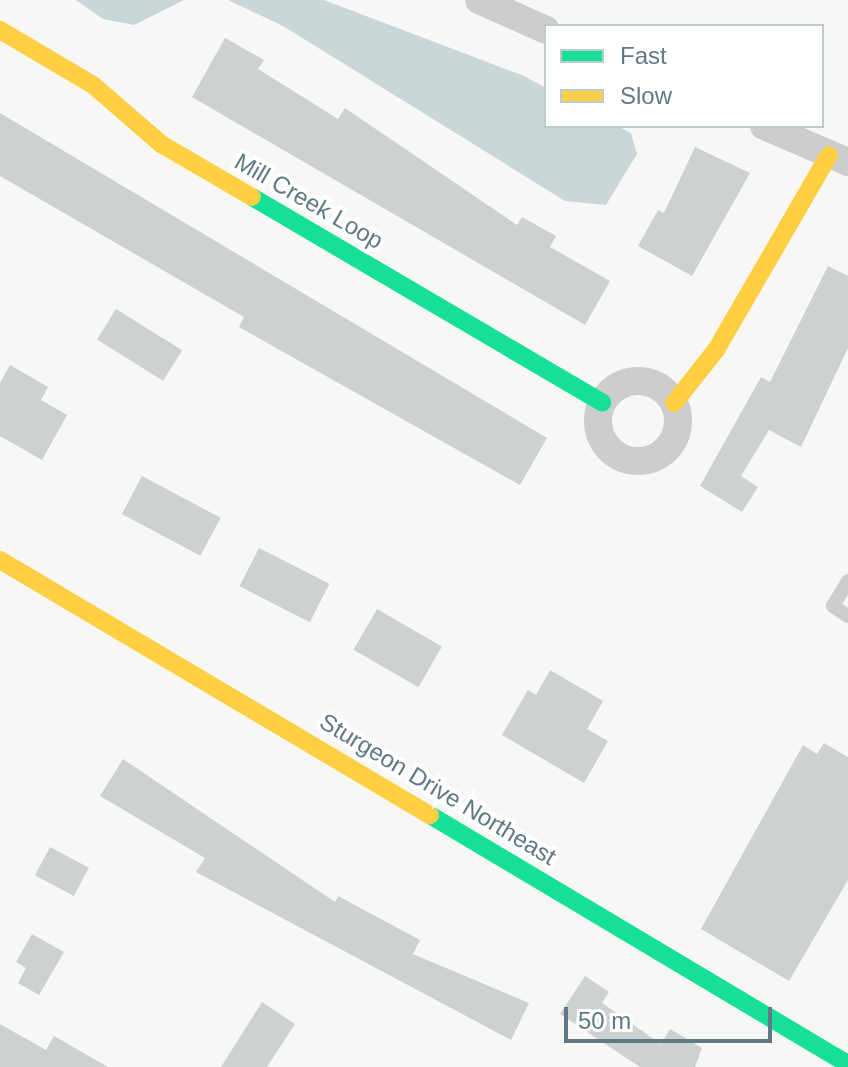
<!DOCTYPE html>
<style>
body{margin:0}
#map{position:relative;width:848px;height:1067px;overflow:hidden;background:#f7f7f6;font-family:Arial,sans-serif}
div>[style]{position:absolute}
.water>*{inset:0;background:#cad7d8}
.building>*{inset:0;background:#ced1d1;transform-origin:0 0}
.lane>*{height:14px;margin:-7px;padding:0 7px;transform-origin:7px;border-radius:7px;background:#cbcdce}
.street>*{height:28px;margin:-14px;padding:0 14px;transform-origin:14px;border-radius:14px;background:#cbcdce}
.street>.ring{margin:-14px;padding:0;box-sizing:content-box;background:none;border:28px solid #cbcdce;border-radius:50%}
.fast>*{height:18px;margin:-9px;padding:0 9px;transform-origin:9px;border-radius:9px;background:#16e098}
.slow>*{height:18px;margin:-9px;padding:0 9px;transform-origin:9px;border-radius:9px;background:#ffcf43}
span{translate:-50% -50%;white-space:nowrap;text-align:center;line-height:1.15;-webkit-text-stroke:8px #fff;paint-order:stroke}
.street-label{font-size:24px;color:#607a84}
.legend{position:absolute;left:544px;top:24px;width:280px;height:104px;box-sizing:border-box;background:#fff;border:2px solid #bfcace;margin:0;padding:10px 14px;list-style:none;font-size:24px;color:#607a84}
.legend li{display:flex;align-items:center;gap:16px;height:40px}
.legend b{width:40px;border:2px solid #bfcace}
.scale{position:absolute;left:564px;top:1007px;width:208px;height:36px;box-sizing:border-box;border:4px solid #607a84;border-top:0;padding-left:10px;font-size:24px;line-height:28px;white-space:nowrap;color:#607a84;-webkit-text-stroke:6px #fff;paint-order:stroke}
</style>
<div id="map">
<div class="water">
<div style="clip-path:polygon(76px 0,184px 0,134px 25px,103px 19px)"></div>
<div style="clip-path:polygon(228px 0,324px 0,524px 76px,546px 88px,546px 126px,618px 126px,631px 133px,637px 154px,606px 205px,565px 201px,283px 26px)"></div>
</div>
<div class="building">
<div style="clip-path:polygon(225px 38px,264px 60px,258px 69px,338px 119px,345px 108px,517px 225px,522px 217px,556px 236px,550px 247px,610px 281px,585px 325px,192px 97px)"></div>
<div style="clip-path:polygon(0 113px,547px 438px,520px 485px,239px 327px,244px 317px,0 176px)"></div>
<div style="clip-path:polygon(695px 147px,750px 173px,692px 276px,638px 246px,658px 210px,664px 213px)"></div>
<div style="clip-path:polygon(828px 266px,848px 276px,848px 348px,801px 447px,769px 430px,741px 476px,758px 487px,742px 512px,700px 486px,761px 377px,770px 382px)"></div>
<div style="left:116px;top:309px;width:78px;height:36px;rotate:32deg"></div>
<div style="clip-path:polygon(10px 365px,48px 387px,41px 400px,67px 415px,42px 460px,0 436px,0 383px)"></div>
<div style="left:142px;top:476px;width:89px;height:43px;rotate:28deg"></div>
<div style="left:259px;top:548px;width:79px;height:43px;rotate:27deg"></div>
<div style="left:377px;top:609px;width:75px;height:47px;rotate:30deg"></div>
<div style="clip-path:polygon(550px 670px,603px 701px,587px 729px,608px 741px,584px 783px,502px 735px,528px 690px,536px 695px)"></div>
<div style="clip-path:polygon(824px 743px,848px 757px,848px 880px,789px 981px,701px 929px,803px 745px,817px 754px)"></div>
<div style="clip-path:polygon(123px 759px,335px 902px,338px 896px,420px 940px,413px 954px,529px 1003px,511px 1040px,196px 872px,205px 858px,100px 796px)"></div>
<div style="left:50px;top:847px;width:44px;height:32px;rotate:28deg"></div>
<div style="clip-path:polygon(32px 934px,64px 952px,39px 995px,18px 983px,26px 968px,16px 962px)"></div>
<div style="clip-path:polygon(585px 976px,609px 992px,602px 1003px,661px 1044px,670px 1029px,702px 1048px,695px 1067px,640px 1067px,560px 1014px)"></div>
<div style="clip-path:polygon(262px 1002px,295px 1024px,267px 1067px,221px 1067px)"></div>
<div style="clip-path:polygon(0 1024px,46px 1050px,54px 1036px,108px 1067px,0 1067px)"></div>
</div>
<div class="lane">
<div style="left:848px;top:581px;width:29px;rotate:121deg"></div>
<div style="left:833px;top:606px;width:18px;rotate:34deg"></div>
</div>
<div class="street">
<div style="left:479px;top:0;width:73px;rotate:24.1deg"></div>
<div style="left:764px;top:126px;width:91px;rotate:23.2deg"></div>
<div class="ring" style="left:598px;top:381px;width:52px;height:52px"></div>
</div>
<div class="fast">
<div style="left:252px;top:197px;width:406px;rotate:30.4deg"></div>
<div style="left:430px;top:815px;width:487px;rotate:30.8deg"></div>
</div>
<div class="slow">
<div style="left:0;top:30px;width:108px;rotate:30.6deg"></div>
<div style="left:93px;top:85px;width:90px;rotate:40.9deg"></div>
<div style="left:161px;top:144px;width:105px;rotate:30.2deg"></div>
<div style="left:674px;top:403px;width:68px;rotate:-51.6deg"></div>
<div style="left:716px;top:350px;width:225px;rotate:-59.9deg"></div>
<div style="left:0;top:560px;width:500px;rotate:30.7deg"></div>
</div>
<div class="street-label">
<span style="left:309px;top:201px;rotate:30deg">Mill Creek Loop</span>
<span style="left:438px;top:789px;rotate:31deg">Sturgeon Drive Northeast</span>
</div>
<ul class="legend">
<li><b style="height:10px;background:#16e098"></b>Fast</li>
<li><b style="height:10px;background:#ffcf43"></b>Slow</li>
</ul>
<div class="scale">50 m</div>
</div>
